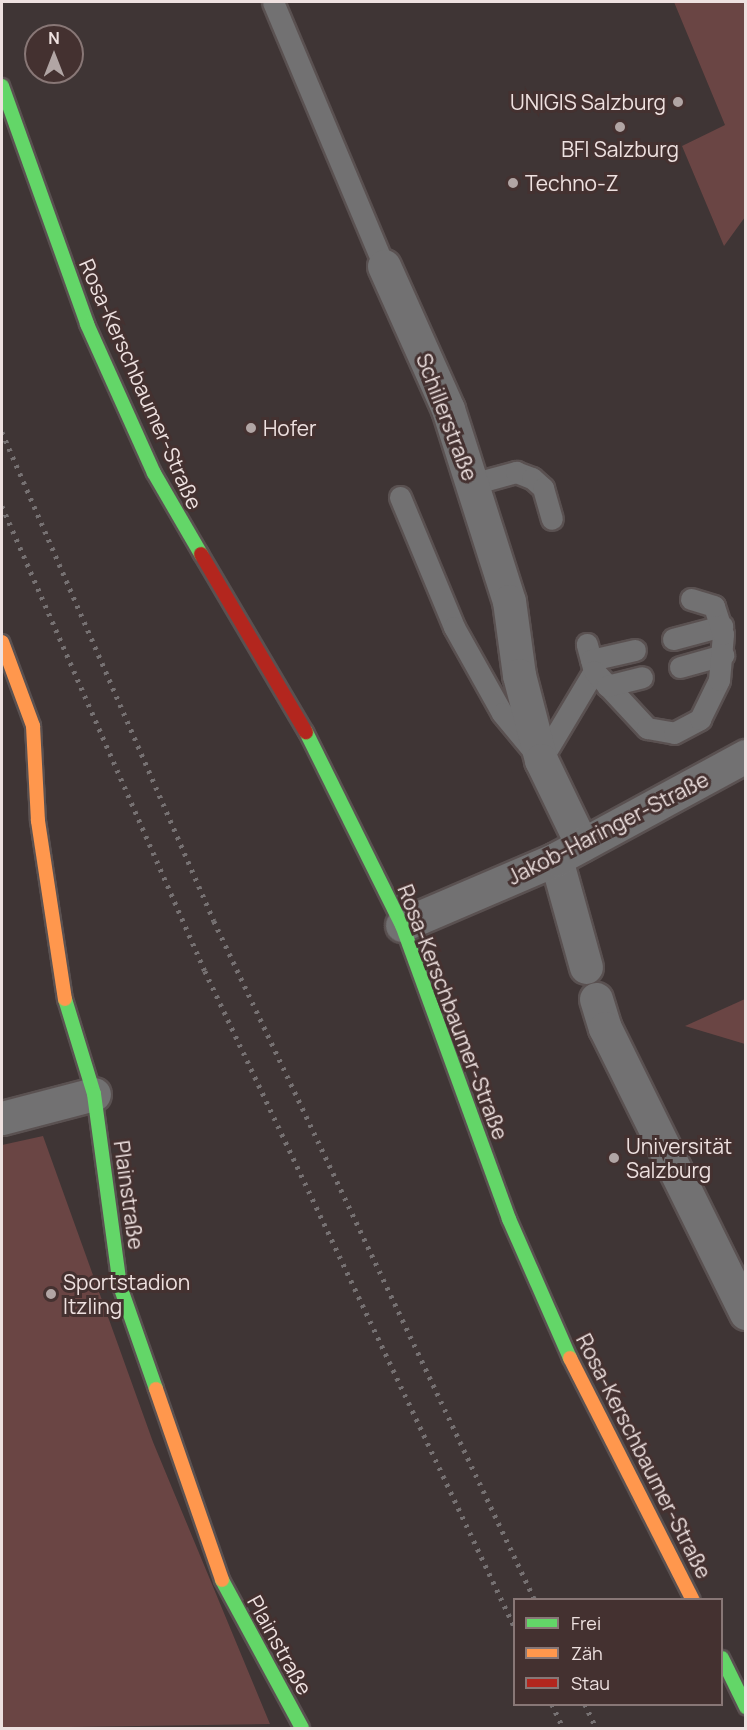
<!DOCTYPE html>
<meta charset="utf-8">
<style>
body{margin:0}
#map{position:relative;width:747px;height:1730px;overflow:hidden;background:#3f3535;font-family:Manrope,sans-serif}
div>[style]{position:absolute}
.green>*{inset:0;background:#6a4544}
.roads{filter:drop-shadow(2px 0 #5a5151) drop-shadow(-2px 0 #5a5151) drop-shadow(0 2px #5a5151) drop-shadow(0 -2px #5a5151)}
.lane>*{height:21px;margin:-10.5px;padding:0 10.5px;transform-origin:10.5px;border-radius:10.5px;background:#727172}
.street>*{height:33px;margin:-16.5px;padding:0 16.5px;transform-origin:16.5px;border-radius:16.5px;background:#727172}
.fast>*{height:14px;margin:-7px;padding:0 7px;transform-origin:7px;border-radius:7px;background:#63d668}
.slow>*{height:14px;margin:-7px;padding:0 7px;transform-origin:7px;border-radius:7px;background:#ff974d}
.jam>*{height:14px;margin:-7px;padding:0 7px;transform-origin:7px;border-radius:7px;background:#b3261e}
.rail>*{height:4.5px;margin-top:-2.25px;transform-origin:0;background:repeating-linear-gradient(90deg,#767172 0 3px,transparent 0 9px)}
.dots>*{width:16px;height:16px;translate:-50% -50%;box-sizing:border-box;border:3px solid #443130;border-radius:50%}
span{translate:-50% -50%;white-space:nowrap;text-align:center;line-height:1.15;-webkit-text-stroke:6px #443130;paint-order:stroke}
.poi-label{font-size:21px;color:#eee1e0}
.right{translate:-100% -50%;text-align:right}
.left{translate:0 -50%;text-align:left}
.street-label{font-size:21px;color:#eee1e0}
.frame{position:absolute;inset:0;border:3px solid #eee1e0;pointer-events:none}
.legend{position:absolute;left:513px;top:1598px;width:210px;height:108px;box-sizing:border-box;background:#443130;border:2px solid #887776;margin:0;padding:8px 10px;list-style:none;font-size:18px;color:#eee1e0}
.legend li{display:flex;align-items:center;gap:12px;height:30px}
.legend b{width:30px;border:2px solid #887776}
.north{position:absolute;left:24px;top:24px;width:60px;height:60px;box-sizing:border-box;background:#443130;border:2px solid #887776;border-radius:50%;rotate:0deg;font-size:16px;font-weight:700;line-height:24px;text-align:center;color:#eee1e0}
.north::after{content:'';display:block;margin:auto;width:21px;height:27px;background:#b1a5a4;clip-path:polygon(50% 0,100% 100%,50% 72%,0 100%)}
</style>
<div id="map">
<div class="green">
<div style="clip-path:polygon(674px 2px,745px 2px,745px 217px,724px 246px,682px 146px,725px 125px)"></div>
<div style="clip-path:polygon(745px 999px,745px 1044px,685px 1026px)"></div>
<div style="clip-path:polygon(43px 1136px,153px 1442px,270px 1724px,2px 1728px,2px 1145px)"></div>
</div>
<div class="roads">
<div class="lane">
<div style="left:273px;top:2px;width:286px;rotate:67.2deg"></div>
<div style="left:472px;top:484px;width:46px;rotate:-15.3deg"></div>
<div style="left:516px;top:472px;width:17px;rotate:21deg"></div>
<div style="left:532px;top:478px;width:15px;rotate:42deg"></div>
<div style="left:543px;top:488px;width:32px;rotate:74deg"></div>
<div style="left:400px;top:497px;width:141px;rotate:67.4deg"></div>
<div style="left:454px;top:627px;width:98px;rotate:60.8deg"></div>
<div style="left:502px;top:713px;width:61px;rotate:50.3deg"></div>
<div style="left:541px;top:760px;width:104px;rotate:-59.2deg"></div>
<div style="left:594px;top:671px;width:28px;rotate:-105deg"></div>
<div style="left:673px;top:639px;width:51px;rotate:-14.9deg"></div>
<div style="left:591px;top:660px;width:45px;rotate:-12.8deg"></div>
<div style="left:680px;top:667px;width:45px;rotate:-15.6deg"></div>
<div style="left:594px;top:671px;width:78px;rotate:47.1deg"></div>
<div style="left:647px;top:728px;width:27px;rotate:10deg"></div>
<div style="left:674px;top:733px;width:30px;rotate:-28deg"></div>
<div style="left:700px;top:719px;width:43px;rotate:-64deg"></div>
<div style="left:719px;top:680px;width:46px;rotate:-85deg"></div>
<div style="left:723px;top:634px;width:29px;rotate:-108deg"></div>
<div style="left:714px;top:606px;width:24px;rotate:-163deg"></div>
<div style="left:607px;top:686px;width:36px;rotate:-14deg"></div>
</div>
<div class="street">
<div style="left:384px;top:266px;width:157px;rotate:65.9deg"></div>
<div style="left:448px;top:409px;width:201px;rotate:72.4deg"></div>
<div style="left:509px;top:601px;width:75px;rotate:82.3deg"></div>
<div style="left:519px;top:675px;width:88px;rotate:75.5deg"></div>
<div style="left:541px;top:760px;width:94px;rotate:64.2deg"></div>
<div style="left:556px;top:859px;width:112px;rotate:74.5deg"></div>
<div style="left:402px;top:925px;width:168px;rotate:-23.2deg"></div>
<div style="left:556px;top:859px;width:216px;rotate:-28.5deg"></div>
<div style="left:596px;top:999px;width:30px;rotate:73deg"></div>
<div style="left:605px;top:1028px;width:318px;rotate:63.7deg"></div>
<div style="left:2px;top:1118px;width:95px;rotate:-14.6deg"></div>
</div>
<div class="fast">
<div style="left:2px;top:86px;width:253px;rotate:70.3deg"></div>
<div style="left:87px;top:324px;width:163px;rotate:65.8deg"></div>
<div style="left:154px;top:473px;width:94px;rotate:59.9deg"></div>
<div style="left:306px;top:732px;width:216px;rotate:63.6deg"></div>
<div style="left:402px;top:925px;width:313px;rotate:70deg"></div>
<div style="left:509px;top:1219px;width:152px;rotate:66.3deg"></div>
<div style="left:65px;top:999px;width:99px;rotate:73deg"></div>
<div style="left:94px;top:1094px;width:194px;rotate:82.3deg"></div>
<div style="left:120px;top:1286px;width:109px;rotate:70.7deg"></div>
<div style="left:222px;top:1580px;width:168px;rotate:61.6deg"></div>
<div style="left:722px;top:1658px;width:55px;rotate:63.9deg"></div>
</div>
<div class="slow">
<div style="left:2px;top:642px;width:90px;rotate:69.7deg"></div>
<div style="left:33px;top:726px;width:95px;rotate:87deg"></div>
<div style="left:38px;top:821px;width:180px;rotate:81.4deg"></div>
<div style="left:570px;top:1358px;width:271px;rotate:63.1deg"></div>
<div style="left:156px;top:1389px;width:202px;rotate:70.9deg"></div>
</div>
<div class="jam">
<div style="left:201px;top:554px;width:207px;rotate:59.5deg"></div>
</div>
</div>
<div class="rail">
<div style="left:2px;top:432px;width:533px;rotate:66.56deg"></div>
<div style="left:214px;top:921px;width:751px;rotate:64.7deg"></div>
<div style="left:2px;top:506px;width:507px;rotate:66.42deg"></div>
<div style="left:205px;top:971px;width:724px;rotate:64.74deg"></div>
<div style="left:552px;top:1704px;width:26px;rotate:65deg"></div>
<div style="left:585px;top:1704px;width:26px;rotate:65deg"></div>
</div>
<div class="dots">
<div style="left:678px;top:102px;background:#b1a5a4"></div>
<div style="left:620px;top:127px;background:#b1a5a4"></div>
<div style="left:513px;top:183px;background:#b1a5a4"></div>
<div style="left:251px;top:428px;background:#b1a5a4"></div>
<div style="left:614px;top:1158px;background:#b1a5a4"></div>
<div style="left:51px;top:1294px;background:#b1a5a4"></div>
</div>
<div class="poi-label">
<span class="right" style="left:666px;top:102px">UNIGIS Salzburg</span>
<span style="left:620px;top:149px">BFI Salzburg</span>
<span class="left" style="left:525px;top:183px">Techno-Z</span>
<span class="left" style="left:263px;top:428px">Hofer</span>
<span class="left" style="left:626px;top:1158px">Universität<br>Salzburg</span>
<span class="left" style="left:63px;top:1294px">Sportstadion<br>Itzling</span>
</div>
<div class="street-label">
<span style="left:141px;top:384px;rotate:66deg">Rosa-Kerschbaumer-Straße</span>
<span style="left:447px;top:417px;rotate:69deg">Schillerstraße</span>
<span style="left:608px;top:828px;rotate:-27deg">Jakob-Haringer-Straße</span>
<span style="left:453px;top:1012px;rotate:69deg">Rosa-Kerschbaumer-Straße</span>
<span style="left:129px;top:1195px;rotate:82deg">Plainstraße</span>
<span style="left:644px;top:1456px;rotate:63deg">Rosa-Kerschbaumer-Straße</span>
<span style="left:280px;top:1645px;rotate:61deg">Plainstraße</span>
</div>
<div class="frame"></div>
<ul class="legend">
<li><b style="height:8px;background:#63d668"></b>Frei</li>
<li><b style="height:8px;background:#ff974d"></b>Zäh</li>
<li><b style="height:8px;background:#b3261e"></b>Stau</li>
</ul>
<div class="north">N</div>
</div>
